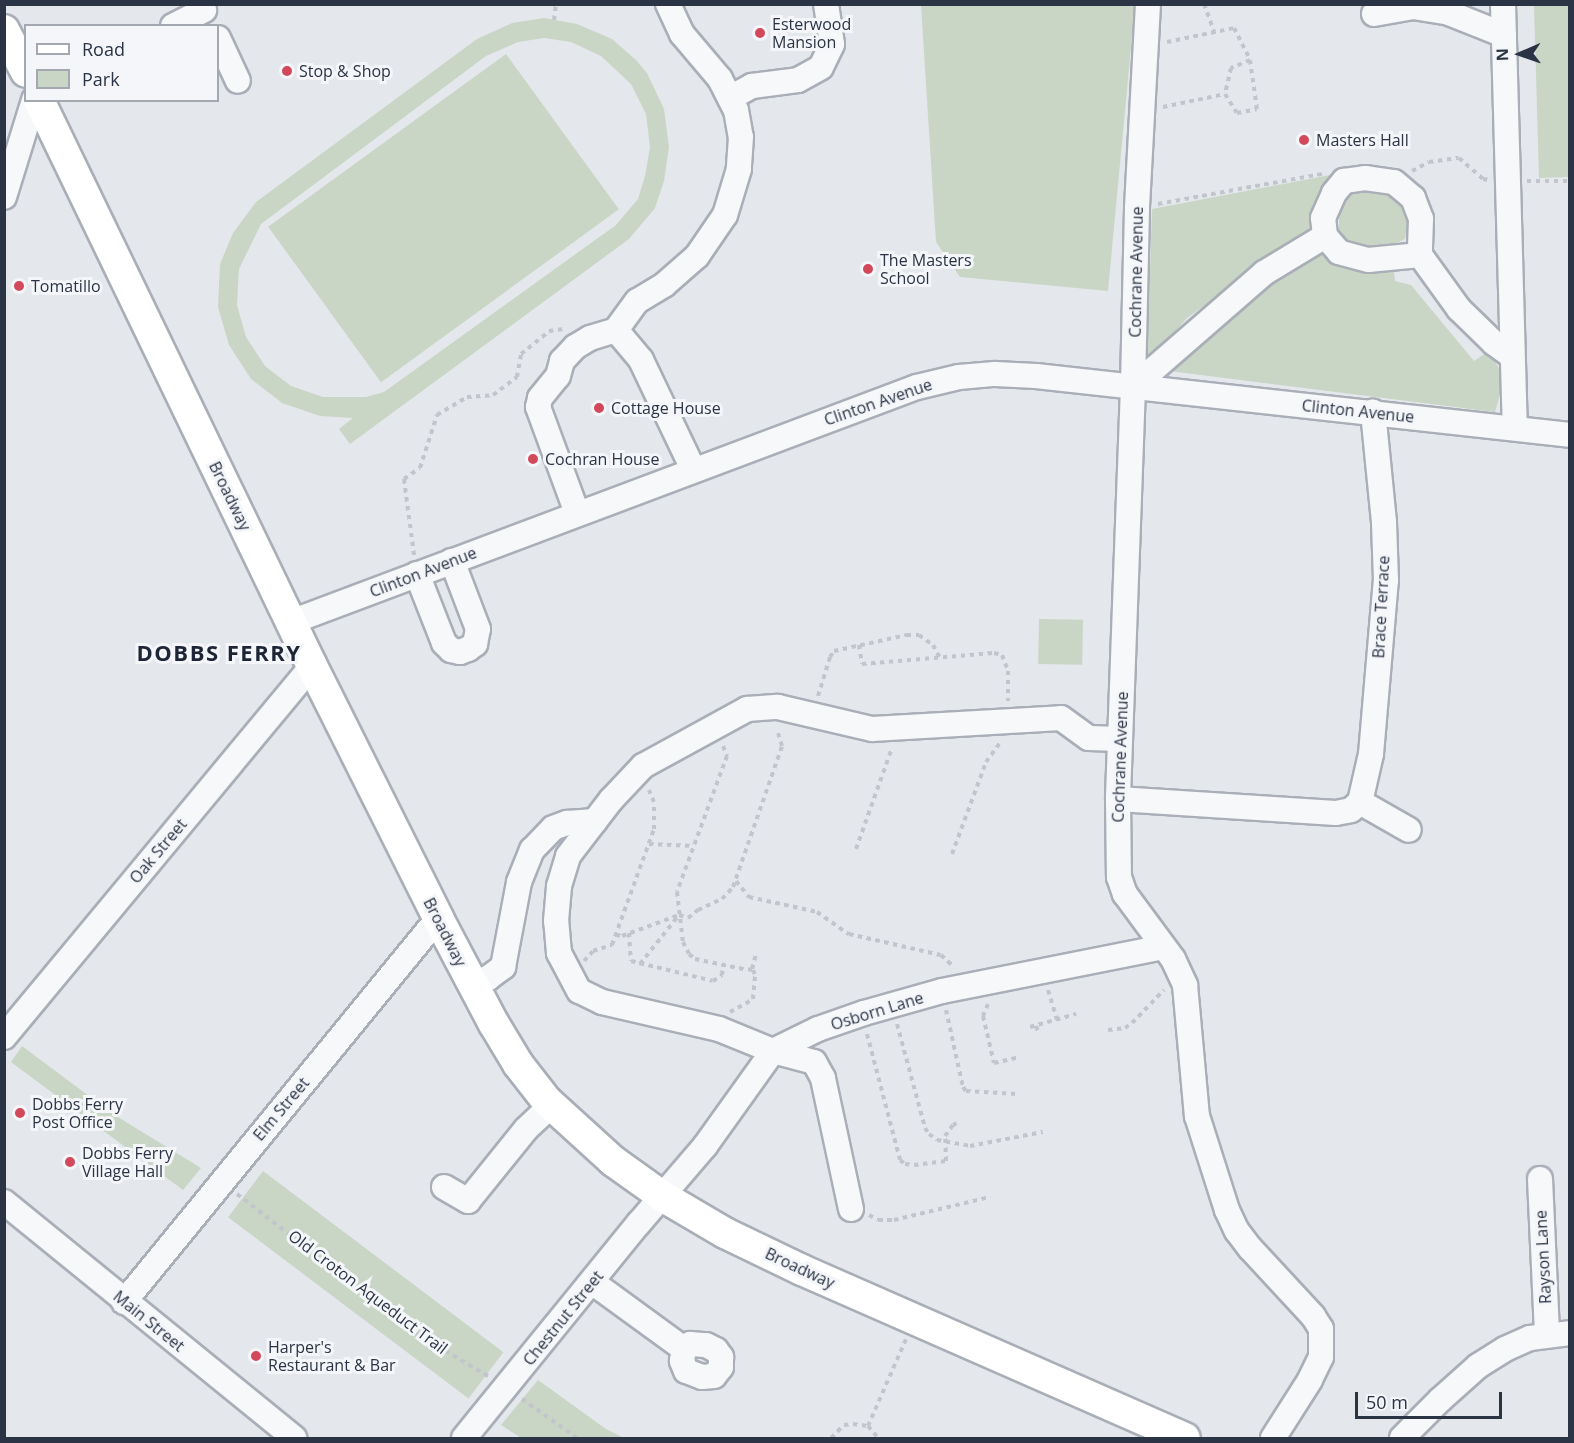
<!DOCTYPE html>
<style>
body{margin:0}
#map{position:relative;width:1574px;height:1443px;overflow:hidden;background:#e4e7ec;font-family:"Open Sans",sans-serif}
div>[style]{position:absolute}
.green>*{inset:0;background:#c9d6c5;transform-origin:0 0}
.path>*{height:4px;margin-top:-2px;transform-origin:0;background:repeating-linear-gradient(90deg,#c2c5cb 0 4.5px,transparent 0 9px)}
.roads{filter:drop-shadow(2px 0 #a9aeb7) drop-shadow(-2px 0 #a9aeb7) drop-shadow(0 2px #a9aeb7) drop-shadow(0 -2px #a9aeb7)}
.minor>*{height:24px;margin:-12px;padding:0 12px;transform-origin:12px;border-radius:12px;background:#f7f8fa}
.major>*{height:30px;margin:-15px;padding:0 15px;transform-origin:15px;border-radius:15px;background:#fff}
.dots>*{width:16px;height:16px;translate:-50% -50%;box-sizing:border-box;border:3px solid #f4f6f9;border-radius:50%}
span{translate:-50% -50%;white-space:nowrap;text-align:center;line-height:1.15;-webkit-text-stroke:6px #f4f6f9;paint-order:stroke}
.poi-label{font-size:16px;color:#2b3445}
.left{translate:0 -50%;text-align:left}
.street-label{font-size:16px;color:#2b3445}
.district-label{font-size:22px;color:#1d2536;font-weight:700;letter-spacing:1.5px}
.frame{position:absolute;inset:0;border:6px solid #2b3445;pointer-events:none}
.legend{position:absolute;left:24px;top:24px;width:195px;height:78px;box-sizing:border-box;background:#f4f6f9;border:2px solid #a4a8b1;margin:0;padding:8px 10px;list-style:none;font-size:18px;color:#2b3445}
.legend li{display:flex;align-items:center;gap:12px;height:30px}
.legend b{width:30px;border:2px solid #a4a8b1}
.north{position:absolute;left:1490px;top:24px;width:60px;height:60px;-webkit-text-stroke:4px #f4f6f9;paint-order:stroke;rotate:268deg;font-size:16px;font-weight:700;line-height:24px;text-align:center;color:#2b3445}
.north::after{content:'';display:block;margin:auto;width:21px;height:27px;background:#2b3445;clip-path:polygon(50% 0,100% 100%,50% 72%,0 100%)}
.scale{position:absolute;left:1355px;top:1392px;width:147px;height:27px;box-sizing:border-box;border:3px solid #2b3445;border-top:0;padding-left:8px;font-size:18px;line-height:21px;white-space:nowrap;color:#2b3445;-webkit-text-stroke:4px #f4f6f9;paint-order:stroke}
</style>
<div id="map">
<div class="green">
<div style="clip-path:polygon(921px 5px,1135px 5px,1108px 291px,960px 277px,936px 242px)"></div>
<div style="clip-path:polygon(1534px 5px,1569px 5px,1569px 177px,1539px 178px)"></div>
<div style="clip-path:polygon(evenodd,544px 18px,577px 24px,612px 39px,636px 60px,647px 73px,664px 109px,669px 147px,664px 181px,655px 208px,629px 239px,350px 444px,339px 429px,353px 418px,320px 416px,282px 403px,251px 379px,229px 345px,218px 307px,220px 264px,233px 233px,256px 202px,477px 39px,512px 23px,544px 18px,544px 38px,571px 42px,601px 56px,631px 84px,646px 114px,650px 147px,645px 176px,638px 199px,616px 225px,384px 392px,366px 397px,323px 397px,291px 386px,265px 366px,246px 337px,237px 305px,239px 269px,261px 224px,486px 56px,518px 42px,544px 38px)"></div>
<div style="left:506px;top:54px;width:192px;height:294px;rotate:54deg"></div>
<div style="clip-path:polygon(1330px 175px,1316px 219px,1309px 230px,1187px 318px,1147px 363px,1152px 209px)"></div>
<div style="clip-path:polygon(1368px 186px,1406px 198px,1409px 217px,1405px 239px,1388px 247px,1350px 244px,1338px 238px,1340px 208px,1350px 188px)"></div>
<div style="clip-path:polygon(1319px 253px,1357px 262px,1393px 264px,1395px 281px,1411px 285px,1474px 361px,1489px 351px,1500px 370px,1500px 394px,1495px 412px,1169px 371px,1289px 265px)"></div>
<div style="left:1039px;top:619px;width:44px;height:45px;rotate:1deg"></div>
<div style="clip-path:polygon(22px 1046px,113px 1114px,201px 1168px,183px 1190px,11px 1062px)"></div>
<div style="left:263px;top:1171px;width:301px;height:58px;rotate:37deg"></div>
<div style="clip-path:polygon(538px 1380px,606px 1429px,624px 1438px,521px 1438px,501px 1425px)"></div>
</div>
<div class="path">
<div style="left:1204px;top:4px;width:30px;rotate:70deg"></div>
<div style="left:554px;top:20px;width:16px;rotate:-83deg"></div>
<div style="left:1167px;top:42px;width:68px;rotate:-11.8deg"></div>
<div style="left:1234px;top:28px;width:36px;rotate:63deg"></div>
<div style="left:1163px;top:107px;width:63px;rotate:-11.8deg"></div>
<div style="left:1225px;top:94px;width:22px;rotate:58deg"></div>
<div style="left:1237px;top:113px;width:20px;rotate:-11deg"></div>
<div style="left:1257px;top:109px;width:49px;rotate:-98.1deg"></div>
<div style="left:1250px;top:60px;width:21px;rotate:157deg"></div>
<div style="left:1231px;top:68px;width:27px;rotate:103deg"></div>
<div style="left:1412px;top:171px;width:19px;rotate:-28deg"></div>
<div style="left:1429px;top:162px;width:30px;rotate:-8deg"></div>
<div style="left:1459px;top:158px;width:32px;rotate:41deg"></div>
<div style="left:1483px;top:179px;width:6px;rotate:9deg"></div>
<div style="left:1527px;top:181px;width:43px"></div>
<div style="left:1158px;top:204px;width:167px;rotate:-10.4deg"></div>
<div style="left:414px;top:555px;width:77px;rotate:-97.5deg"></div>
<div style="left:404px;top:479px;width:19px;rotate:-35deg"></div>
<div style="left:420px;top:468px;width:56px;rotate:-72.2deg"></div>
<div style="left:437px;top:415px;width:35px;rotate:-31deg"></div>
<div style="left:467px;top:397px;width:26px;rotate:-4deg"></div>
<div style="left:493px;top:395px;width:30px;rotate:-37deg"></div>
<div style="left:517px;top:377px;width:23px;rotate:-80deg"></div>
<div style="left:521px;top:354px;width:36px;rotate:-39deg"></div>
<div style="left:549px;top:331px;width:14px;rotate:-8deg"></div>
<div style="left:859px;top:645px;width:19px;rotate:81deg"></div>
<div style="left:862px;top:664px;width:132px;rotate:-4.8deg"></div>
<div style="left:994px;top:653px;width:8px;rotate:14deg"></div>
<div style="left:1002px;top:655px;width:17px;rotate:69deg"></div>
<div style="left:1008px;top:671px;width:30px;rotate:90deg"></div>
<div style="left:818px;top:696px;width:41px;rotate:-72.9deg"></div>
<div style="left:830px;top:657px;width:7px;rotate:-56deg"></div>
<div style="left:834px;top:651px;width:75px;rotate:-12.4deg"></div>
<div style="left:907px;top:635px;width:12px"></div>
<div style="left:919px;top:635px;width:17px;rotate:36deg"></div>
<div style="left:933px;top:645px;width:15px;rotate:62deg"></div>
<div style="left:723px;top:746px;width:11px;rotate:68deg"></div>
<div style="left:727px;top:756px;width:9px;rotate:111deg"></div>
<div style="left:724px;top:764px;width:136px;rotate:110.2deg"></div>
<div style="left:677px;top:892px;width:50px;rotate:83.2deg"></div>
<div style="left:683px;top:942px;width:13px;rotate:63deg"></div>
<div style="left:689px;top:954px;width:8px;rotate:40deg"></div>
<div style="left:695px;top:959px;width:54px;rotate:11.7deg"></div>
<div style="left:748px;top:970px;width:4px;rotate:-14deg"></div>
<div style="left:752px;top:969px;width:16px;rotate:-75deg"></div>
<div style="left:649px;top:844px;width:45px;rotate:2.5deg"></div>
<div style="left:856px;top:849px;width:107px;rotate:-70.4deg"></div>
<div style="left:952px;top:854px;width:98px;rotate:-69.7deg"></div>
<div style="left:986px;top:762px;width:24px;rotate:-54deg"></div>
<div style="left:736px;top:881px;width:21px;rotate:51deg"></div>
<div style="left:749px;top:897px;width:70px;rotate:12.4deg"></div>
<div style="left:817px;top:912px;width:39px;rotate:35deg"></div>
<div style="left:849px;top:934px;width:94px;rotate:12.9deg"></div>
<div style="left:941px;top:955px;width:18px;rotate:43deg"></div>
<div style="left:629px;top:933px;width:28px;rotate:86deg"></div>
<div style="left:631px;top:961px;width:84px;rotate:13.7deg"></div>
<div style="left:713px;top:981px;width:11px;rotate:-34deg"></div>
<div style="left:722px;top:975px;width:10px;rotate:-84deg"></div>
<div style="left:616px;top:935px;width:6px;rotate:9deg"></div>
<div style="left:622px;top:936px;width:61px;rotate:-20.2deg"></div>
<div style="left:679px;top:915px;width:9px;rotate:18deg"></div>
<div style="left:688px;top:918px;width:13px;rotate:-39deg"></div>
<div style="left:698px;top:910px;width:26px;rotate:-25deg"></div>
<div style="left:722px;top:899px;width:16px;rotate:-47deg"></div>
<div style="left:733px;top:887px;width:149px;rotate:-70.8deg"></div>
<div style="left:782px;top:746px;width:17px;rotate:-107deg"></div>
<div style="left:584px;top:961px;width:13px;rotate:-48deg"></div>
<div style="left:593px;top:951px;width:20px;rotate:-18deg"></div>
<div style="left:612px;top:945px;width:123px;rotate:-70.1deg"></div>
<div style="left:654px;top:829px;width:27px;rotate:-90deg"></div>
<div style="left:654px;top:802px;width:13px;rotate:-113deg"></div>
<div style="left:640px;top:964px;width:63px;rotate:-51.5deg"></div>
<div style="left:1048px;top:990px;width:31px;rotate:73deg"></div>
<div style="left:988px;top:1004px;width:13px;rotate:113deg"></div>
<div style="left:983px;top:1016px;width:48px;rotate:76.8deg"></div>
<div style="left:994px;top:1063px;width:26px;rotate:-13deg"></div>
<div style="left:946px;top:1010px;width:79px;rotate:77.6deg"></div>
<div style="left:963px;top:1087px;width:5px;rotate:53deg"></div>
<div style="left:966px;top:1091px;width:51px;rotate:3.4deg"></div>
<div style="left:730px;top:1012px;width:26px;rotate:-29deg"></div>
<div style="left:753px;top:999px;width:25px;rotate:-85deg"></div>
<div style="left:755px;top:974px;width:6px;rotate:-121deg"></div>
<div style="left:897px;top:1024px;width:108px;rotate:74.9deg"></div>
<div style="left:925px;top:1128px;width:7px;rotate:56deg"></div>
<div style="left:929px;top:1134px;width:10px;rotate:37deg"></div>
<div style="left:937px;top:1140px;width:34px;rotate:10deg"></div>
<div style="left:970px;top:1146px;width:74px;rotate:-10.9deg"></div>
<div style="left:1036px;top:1026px;width:9px;rotate:69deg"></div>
<div style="left:1030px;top:1027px;width:48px;rotate:-15.8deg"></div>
<div style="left:1108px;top:1030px;width:17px;rotate:-7deg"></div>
<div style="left:1125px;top:1028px;width:9px;rotate:-36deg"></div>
<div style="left:1132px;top:1023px;width:46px;rotate:-45.9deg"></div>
<div style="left:867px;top:1034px;width:130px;rotate:75.3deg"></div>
<div style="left:900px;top:1160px;width:6px;rotate:39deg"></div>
<div style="left:905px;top:1164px;width:9px;rotate:6deg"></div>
<div style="left:914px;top:1165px;width:32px;rotate:-7deg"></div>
<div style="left:946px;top:1161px;width:25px;rotate:-92deg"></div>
<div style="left:945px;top:1136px;width:14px;rotate:-54deg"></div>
<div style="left:953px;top:1125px;width:4px;rotate:-27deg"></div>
<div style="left:237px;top:1194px;width:234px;rotate:37.7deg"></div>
<div style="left:422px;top:1337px;width:77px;rotate:30.6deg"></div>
<div style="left:869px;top:1215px;width:10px;rotate:29deg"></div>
<div style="left:878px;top:1220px;width:16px"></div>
<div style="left:894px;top:1220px;width:99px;rotate:-13.5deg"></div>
<div style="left:522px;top:1399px;width:67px;rotate:35.3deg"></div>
<div style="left:868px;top:1426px;width:95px;rotate:-66.4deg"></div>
<div style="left:831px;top:1438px;width:18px;rotate:-45deg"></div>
<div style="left:844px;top:1425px;width:9px;rotate:-6deg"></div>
<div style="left:853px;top:1424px;width:15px;rotate:8deg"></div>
<div style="left:868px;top:1426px;width:16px;rotate:50deg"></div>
</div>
<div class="roads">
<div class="minor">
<div style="left:668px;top:4px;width:33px;rotate:65deg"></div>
<div style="left:682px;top:34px;width:59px;rotate:49.8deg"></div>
<div style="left:720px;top:79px;width:35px;rotate:63deg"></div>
<div style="left:736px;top:110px;width:27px;rotate:80deg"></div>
<div style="left:741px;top:137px;width:32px;rotate:94deg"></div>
<div style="left:739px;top:169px;width:48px;rotate:106.9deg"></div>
<div style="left:725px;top:215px;width:50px;rotate:124.3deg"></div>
<div style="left:697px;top:256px;width:44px;rotate:138.7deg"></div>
<div style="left:664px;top:285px;width:31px;rotate:149deg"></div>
<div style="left:637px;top:301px;width:36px;rotate:126deg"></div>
<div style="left:616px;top:330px;width:39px;rotate:50deg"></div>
<div style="left:641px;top:360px;width:121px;rotate:64.5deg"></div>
<div style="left:1148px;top:4px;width:205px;rotate:93.1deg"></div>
<div style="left:1137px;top:209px;width:178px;rotate:91.3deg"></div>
<div style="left:1133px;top:387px;width:412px;rotate:92.1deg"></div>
<div style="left:1118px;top:799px;width:78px;rotate:89.3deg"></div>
<div style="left:1119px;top:877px;width:18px;rotate:71deg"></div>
<div style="left:1125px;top:894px;width:81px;rotate:53.6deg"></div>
<div style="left:1173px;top:959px;width:29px;rotate:65deg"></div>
<div style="left:1185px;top:985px;width:132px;rotate:84.8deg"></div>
<div style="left:1197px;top:1116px;width:99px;rotate:72.3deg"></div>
<div style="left:1227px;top:1210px;width:23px;rotate:65deg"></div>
<div style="left:1237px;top:1231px;width:21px;rotate:53deg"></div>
<div style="left:1250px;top:1248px;width:93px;rotate:47.2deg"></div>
<div style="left:1313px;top:1316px;width:15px;rotate:58deg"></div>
<div style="left:1321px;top:1329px;width:28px;rotate:90deg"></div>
<div style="left:1321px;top:1357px;width:25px;rotate:116deg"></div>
<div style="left:1310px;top:1380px;width:69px;rotate:122.5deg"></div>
<div style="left:1503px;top:4px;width:424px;rotate:88.4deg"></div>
<div style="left:1374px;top:14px;width:40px;rotate:-10deg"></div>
<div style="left:1413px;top:7px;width:36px;rotate:9deg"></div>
<div style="left:1449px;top:13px;width:59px;rotate:21.8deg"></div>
<div style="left:173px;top:26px;width:35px;rotate:-27deg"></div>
<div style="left:218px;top:38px;width:47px;rotate:65.1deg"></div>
<div style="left:730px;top:98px;width:25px;rotate:-29deg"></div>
<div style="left:752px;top:86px;width:46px;rotate:-7.4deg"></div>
<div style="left:798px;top:80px;width:26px;rotate:-29deg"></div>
<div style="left:821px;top:67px;width:25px;rotate:-64deg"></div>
<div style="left:832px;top:44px;width:40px;rotate:-98.5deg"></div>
<div style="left:1365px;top:178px;width:29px;rotate:8deg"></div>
<div style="left:1394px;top:182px;width:25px;rotate:40deg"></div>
<div style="left:1413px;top:198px;width:22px;rotate:69deg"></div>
<div style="left:1421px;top:219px;width:36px;rotate:92deg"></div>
<div style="left:1420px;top:255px;width:52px;rotate:174.5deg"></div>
<div style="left:1368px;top:260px;width:30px;rotate:-165deg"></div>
<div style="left:1339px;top:252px;width:21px;rotate:-131deg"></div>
<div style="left:1325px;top:236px;width:18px;rotate:-96deg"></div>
<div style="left:1323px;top:218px;width:27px;rotate:-66deg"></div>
<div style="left:1334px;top:193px;width:16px;rotate:-50deg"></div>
<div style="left:1344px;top:181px;width:21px;rotate:-8deg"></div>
<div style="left:4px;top:197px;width:102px;rotate:-72.8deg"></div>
<div style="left:1420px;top:255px;width:67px;rotate:54.2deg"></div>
<div style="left:1459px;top:309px;width:49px;rotate:44.2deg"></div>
<div style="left:1494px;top:343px;width:22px;rotate:36deg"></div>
<div style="left:1133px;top:387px;width:174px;rotate:-41deg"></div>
<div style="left:1264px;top:273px;width:71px;rotate:-31.2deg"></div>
<div style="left:577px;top:513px;width:113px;rotate:-110.2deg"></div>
<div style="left:538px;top:407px;width:9px;rotate:-77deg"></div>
<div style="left:540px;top:398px;width:28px;rotate:-51deg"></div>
<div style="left:558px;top:376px;width:16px;rotate:-75deg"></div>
<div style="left:562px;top:361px;width:19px;rotate:-47deg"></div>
<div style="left:575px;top:347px;width:17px;rotate:-31deg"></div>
<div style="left:590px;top:338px;width:27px;rotate:-17deg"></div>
<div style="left:417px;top:574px;width:74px;rotate:68.6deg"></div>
<div style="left:444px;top:643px;width:10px;rotate:45deg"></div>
<div style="left:451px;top:650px;width:9px;rotate:13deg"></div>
<div style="left:460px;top:652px;width:9px;rotate:-21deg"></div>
<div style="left:468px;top:649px;width:9px;rotate:-36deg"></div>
<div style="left:475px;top:644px;width:15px;rotate:-79deg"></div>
<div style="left:478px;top:629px;width:73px;rotate:-110.9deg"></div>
<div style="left:291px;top:622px;width:669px;rotate:-20.58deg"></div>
<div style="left:917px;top:387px;width:43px;rotate:-13.4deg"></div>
<div style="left:959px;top:377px;width:36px;rotate:-5deg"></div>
<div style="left:995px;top:374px;width:41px;rotate:2.8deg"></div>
<div style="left:1036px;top:376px;width:537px;rotate:6.3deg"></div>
<div style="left:1118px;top:799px;width:218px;rotate:3.7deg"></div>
<div style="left:1336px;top:813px;width:15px;rotate:-11deg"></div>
<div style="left:1351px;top:810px;width:12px;rotate:-42deg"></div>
<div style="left:1360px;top:802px;width:49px;rotate:-77.1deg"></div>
<div style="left:1371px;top:754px;width:175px;rotate:-85.1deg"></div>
<div style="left:1386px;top:580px;width:58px;rotate:-92deg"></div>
<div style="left:1384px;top:522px;width:111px;rotate:-95.7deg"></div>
<div style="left:1360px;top:802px;width:56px;rotate:29.7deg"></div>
<div style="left:472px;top:983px;width:17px;rotate:-17deg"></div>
<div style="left:488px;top:978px;width:19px;rotate:-36deg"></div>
<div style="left:503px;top:967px;width:86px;rotate:-79.3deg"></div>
<div style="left:519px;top:882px;width:35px;rotate:-68deg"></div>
<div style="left:532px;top:850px;width:30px;rotate:-46deg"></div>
<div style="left:553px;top:828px;width:15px;rotate:-20deg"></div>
<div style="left:567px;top:823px;width:28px;rotate:-4deg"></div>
<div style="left:4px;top:1037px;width:482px;rotate:-50.3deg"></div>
<div style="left:1540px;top:1179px;width:156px;rotate:87.4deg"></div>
<div style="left:444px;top:1187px;width:28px;rotate:30deg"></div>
<div style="left:468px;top:1201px;width:92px;rotate:-51.1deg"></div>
<div style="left:526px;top:1129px;width:35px;rotate:-43deg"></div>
<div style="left:4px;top:1202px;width:374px;rotate:39.1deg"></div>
<div style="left:851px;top:1209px;width:134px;rotate:-102.1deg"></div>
<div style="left:823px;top:1078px;width:18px;rotate:-119deg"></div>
<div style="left:814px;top:1062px;width:42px;rotate:-165deg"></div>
<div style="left:773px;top:1051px;width:58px;rotate:-157.8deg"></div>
<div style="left:719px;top:1029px;width:120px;rotate:-167deg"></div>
<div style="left:602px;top:1002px;width:25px;rotate:-154deg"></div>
<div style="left:579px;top:991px;width:43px;rotate:-117.8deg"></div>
<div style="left:559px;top:953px;width:32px;rotate:-95deg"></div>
<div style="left:556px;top:921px;width:35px;rotate:-85deg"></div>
<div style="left:559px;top:886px;width:31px;rotate:-73deg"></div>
<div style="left:568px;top:856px;width:71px;rotate:-52.5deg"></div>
<div style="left:611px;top:800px;width:47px;rotate:-46.7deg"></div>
<div style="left:643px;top:766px;width:119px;rotate:-28.7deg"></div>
<div style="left:747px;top:709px;width:31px;rotate:-4deg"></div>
<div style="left:778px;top:707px;width:97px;rotate:13.2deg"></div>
<div style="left:872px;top:729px;width:189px;rotate:-3.3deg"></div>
<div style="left:1061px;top:718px;width:34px;rotate:36deg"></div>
<div style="left:1089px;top:738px;width:31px;rotate:2deg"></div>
<div style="left:592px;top:1282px;width:114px;rotate:36.1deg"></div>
<div style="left:124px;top:1302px;width:496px;rotate:-50.7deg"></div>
<div style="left:690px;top:1344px;width:16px;rotate:4deg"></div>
<div style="left:706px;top:1345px;width:11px;rotate:27deg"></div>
<div style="left:716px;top:1350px;width:9px;rotate:54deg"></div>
<div style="left:721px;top:1357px;width:10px;rotate:90deg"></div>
<div style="left:721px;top:1367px;width:11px;rotate:128deg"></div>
<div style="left:714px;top:1376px;width:12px;rotate:175deg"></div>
<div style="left:702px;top:1377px;width:17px;rotate:-159deg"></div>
<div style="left:686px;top:1371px;width:11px;rotate:-112deg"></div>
<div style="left:682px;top:1361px;width:12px;rotate:-81deg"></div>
<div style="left:684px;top:1349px;width:8px;rotate:-40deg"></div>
<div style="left:464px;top:1438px;width:277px;rotate:-50.9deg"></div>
<div style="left:639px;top:1223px;width:101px;rotate:-49.4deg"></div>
<div style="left:705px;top:1146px;width:117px;rotate:-54.4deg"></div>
<div style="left:773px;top:1051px;width:50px;rotate:-26.1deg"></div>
<div style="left:818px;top:1029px;width:49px;rotate:-19.2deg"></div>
<div style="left:864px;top:1013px;width:81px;rotate:-15.8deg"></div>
<div style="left:942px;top:991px;width:226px;rotate:-11.2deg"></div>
<div style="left:1402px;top:1438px;width:54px;rotate:-45deg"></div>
<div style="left:1440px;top:1400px;width:51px;rotate:-41.8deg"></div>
<div style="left:1478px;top:1366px;width:32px;rotate:-32deg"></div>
<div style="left:1505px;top:1349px;width:27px;rotate:-24deg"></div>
<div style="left:1530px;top:1338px;width:40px;rotate:-7.1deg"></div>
</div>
<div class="major">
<div style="left:4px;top:30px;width:47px;rotate:62.4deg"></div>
<div style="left:39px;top:100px;width:628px;rotate:64.25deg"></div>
<div style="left:312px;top:666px;width:282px;rotate:63.4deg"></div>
<div style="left:438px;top:918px;width:120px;rotate:62.2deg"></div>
<div style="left:494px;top:1024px;width:47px;rotate:59deg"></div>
<div style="left:518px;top:1064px;width:46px;rotate:52.1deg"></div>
<div style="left:546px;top:1100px;width:91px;rotate:42.3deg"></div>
<div style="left:613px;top:1161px;width:60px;rotate:35.5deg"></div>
<div style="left:662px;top:1196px;width:73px;rotate:30.4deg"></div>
<div style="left:725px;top:1233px;width:85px;rotate:25.7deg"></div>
<div style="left:802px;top:1270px;width:418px;rotate:23.7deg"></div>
</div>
</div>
<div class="dots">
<div style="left:760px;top:33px;background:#d1495b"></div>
<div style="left:287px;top:71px;background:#d1495b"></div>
<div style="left:1304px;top:140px;background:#d1495b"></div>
<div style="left:868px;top:269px;background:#d1495b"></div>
<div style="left:19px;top:286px;background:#d1495b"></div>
<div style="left:599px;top:408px;background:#d1495b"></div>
<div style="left:533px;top:459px;background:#d1495b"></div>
<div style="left:20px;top:1113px;background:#d1495b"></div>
<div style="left:70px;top:1162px;background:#d1495b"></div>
<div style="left:256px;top:1356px;background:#d1495b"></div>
</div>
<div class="poi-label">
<span class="left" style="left:772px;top:33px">Esterwood<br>Mansion</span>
<span class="left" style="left:299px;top:71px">Stop &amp; Shop</span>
<span class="left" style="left:1316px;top:140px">Masters Hall</span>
<span class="left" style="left:880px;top:269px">The Masters<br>School</span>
<span class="left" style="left:31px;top:286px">Tomatillo</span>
<span class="left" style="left:611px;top:408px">Cottage House</span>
<span class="left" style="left:545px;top:459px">Cochran House</span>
<span class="left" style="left:32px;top:1113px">Dobbs Ferry<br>Post Office</span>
<span class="left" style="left:82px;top:1162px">Dobbs Ferry<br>Village Hall</span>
<span class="left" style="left:268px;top:1356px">Harper's<br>Restaurant &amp; Bar</span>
</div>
<div class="street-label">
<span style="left:1136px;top:272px;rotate:-89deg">Cochrane Avenue</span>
<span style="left:878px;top:402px;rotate:-19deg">Clinton Avenue</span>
<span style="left:1358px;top:411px;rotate:6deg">Clinton Avenue</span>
<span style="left:230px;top:496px;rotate:64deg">Broadway</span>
<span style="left:423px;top:572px;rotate:-21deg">Clinton Avenue</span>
<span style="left:1381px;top:607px;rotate:-87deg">Brace Terrace</span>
<span style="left:1120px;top:757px;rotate:-88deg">Cochrane Avenue</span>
<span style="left:158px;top:851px;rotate:-50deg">Oak Street</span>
<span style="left:445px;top:932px;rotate:63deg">Broadway</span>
<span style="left:877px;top:1011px;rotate:-17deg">Osborn Lane</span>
<span style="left:281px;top:1109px;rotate:-50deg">Elm Street</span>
<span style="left:1543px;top:1257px;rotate:-93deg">Rayson Lane</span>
<span style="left:800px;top:1268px;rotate:25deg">Broadway</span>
<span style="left:368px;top:1292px;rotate:37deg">Old Croton Aqueduct Trail</span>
<span style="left:563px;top:1318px;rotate:-51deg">Chestnut Street</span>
<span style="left:149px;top:1321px;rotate:39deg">Main Street</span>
</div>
<div class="district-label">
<span style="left:219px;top:653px">DOBBS FERRY</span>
</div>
<div class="frame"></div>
<ul class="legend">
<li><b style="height:8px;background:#fff"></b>Road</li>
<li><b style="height:16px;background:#c9d6c5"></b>Park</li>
</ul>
<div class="north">N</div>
<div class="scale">50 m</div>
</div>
